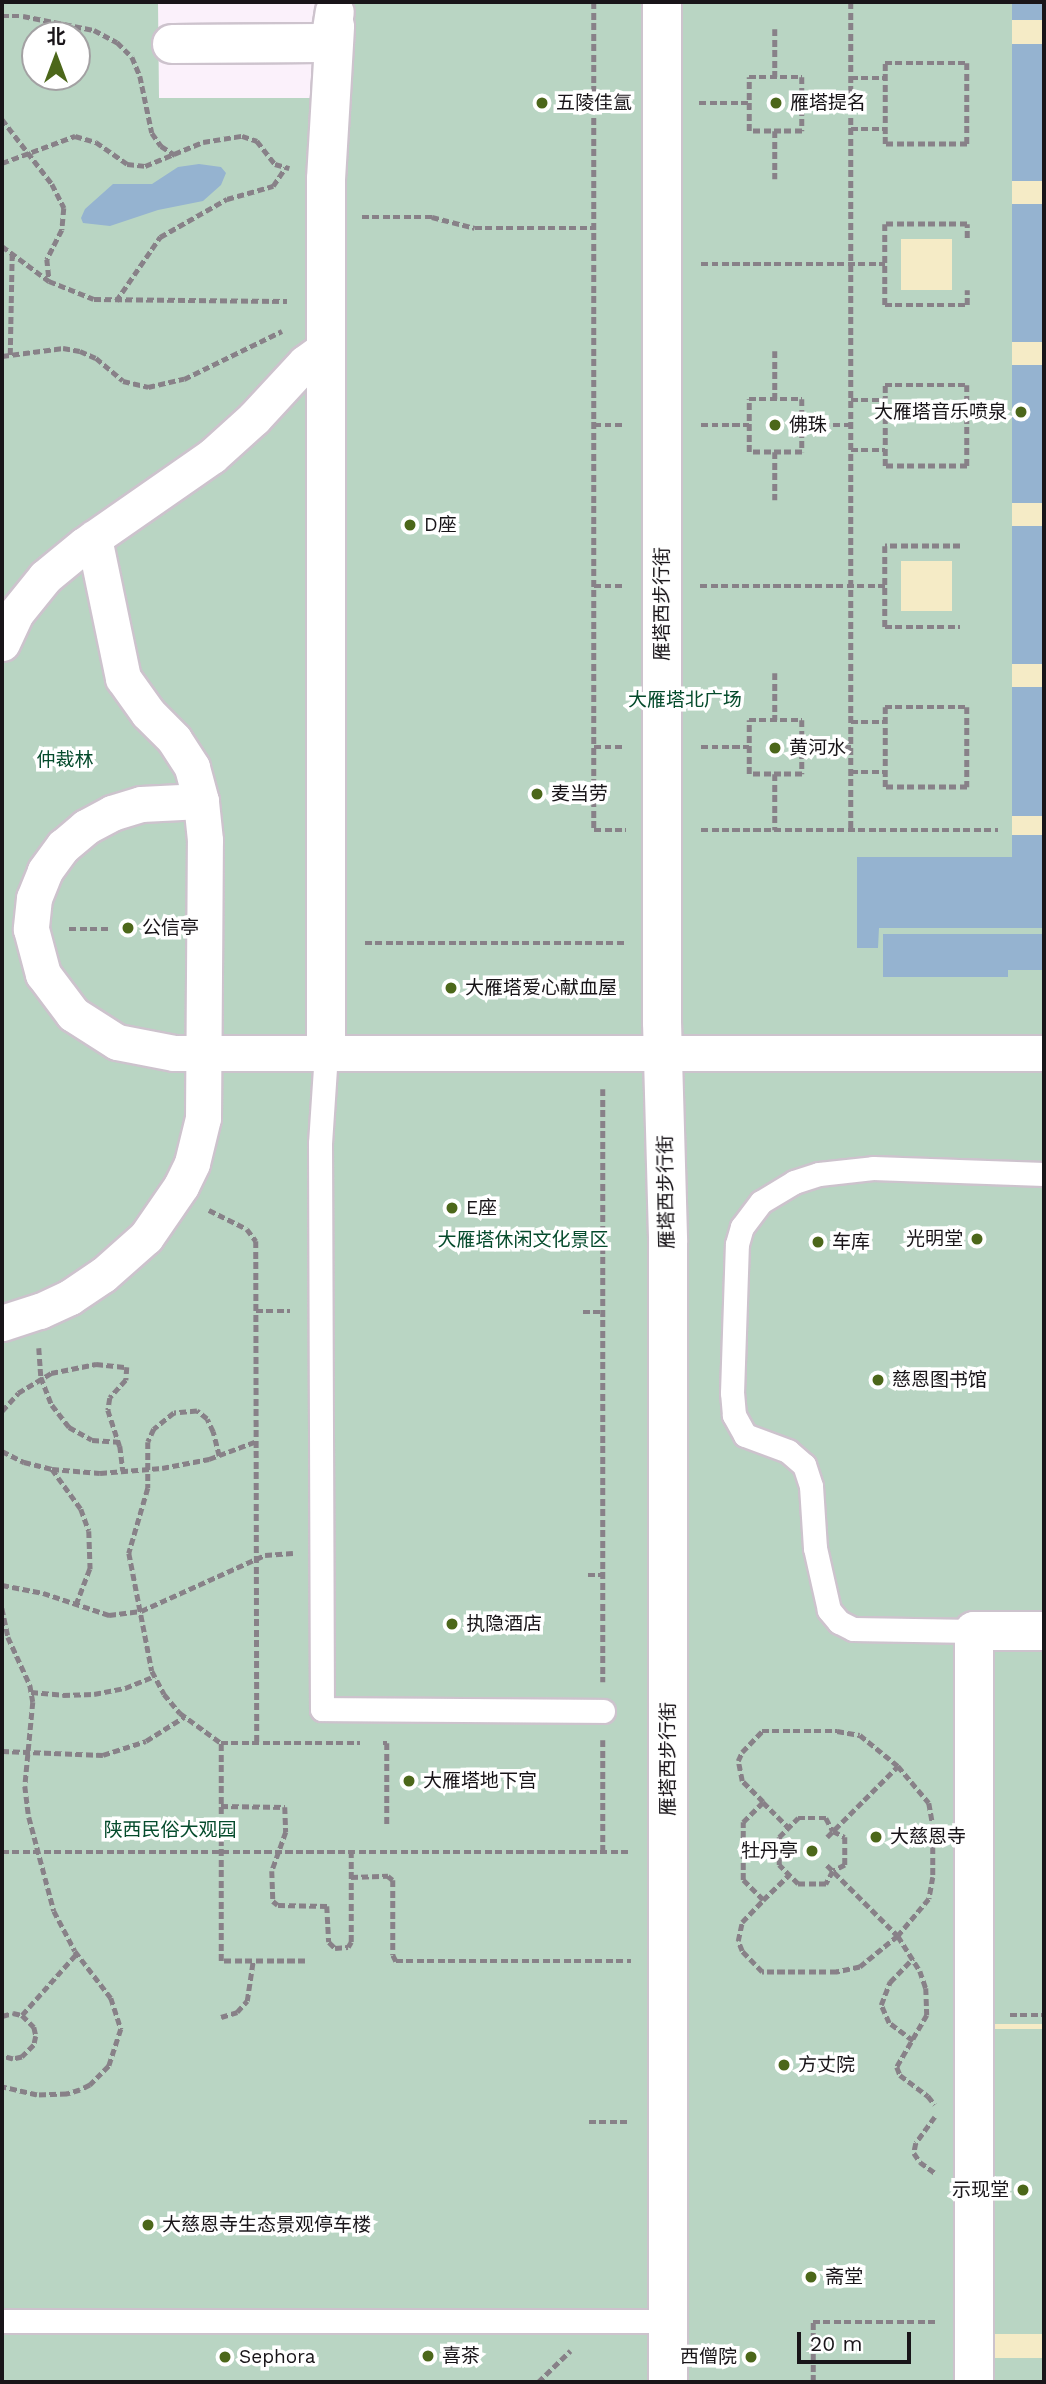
<!DOCTYPE html>
<meta charset="utf-8">
<style>
body{margin:0}
#map{position:relative;width:1046px;height:2384px;overflow:hidden;background:#fbf1fb;font-family:"Work Sans","Noto Sans SC",sans-serif}
div>[style]{position:absolute}
.green>*{inset:0;background:#b9d5c3}
.sand>*{inset:0;background:#f5ebc6;transform-origin:0 0}
.water>*{inset:0;background:#95b3d0;transform-origin:0 0}
.path>*{height:4.5px;margin-top:-2.25px;transform-origin:0;background:repeating-linear-gradient(90deg,#888188 0 7px,transparent 0 10.5px)}
.roads{filter:drop-shadow(2px 0 #cdc3cd) drop-shadow(-2px 0 #cdc3cd) drop-shadow(0 2px #cdc3cd) drop-shadow(0 -2px #cdc3cd)}
.service>*{height:23px;margin:-11.5px;padding:0 11.5px;transform-origin:11.5px;border-radius:11.5px;background:#fff}
.pedestrian>*{height:35px;margin:-17.5px;padding:0 17.5px;transform-origin:17.5px;border-radius:17.5px;background:#fff}
.minor>*{height:38px;margin:-19px;padding:0 19px;transform-origin:19px;border-radius:19px;background:#fff}
.dots>*{width:19px;height:19px;translate:-50% -50%;box-sizing:border-box;border:4px solid #fff;border-radius:50%}
span{translate:-50% -50%;white-space:nowrap;text-align:center;line-height:1.15;-webkit-text-stroke:7px #fff;paint-order:stroke}
.poi-label{font-size:19px;color:#191519}
.left{translate:0 -50%;text-align:left}
.right{translate:-100% -50%;text-align:right}
.street-label{font-size:19px;color:#191519}
.park-label{font-size:19px;color:#054b2c}
.frame{position:absolute;inset:0;border:4px solid #191519;pointer-events:none}
.north{position:absolute;left:21px;top:21px;width:70px;height:70px;box-sizing:border-box;background:#fff;border:2px solid #a3a1a3;border-radius:50%;rotate:0deg;font-size:19px;font-weight:700;line-height:28px;text-align:center;color:#191519}
.north::after{content:'';display:block;margin:auto;width:24px;height:32px;background:#4c671a;clip-path:polygon(50% 0,100% 100%,50% 72%,0 100%)}
.scale{position:absolute;left:797px;top:2332px;width:114px;height:32px;box-sizing:border-box;border:4px solid #191519;border-top:0;padding-left:9px;font-size:21px;line-height:24px;white-space:nowrap;color:#191519;-webkit-text-stroke:5px #fff;paint-order:stroke}
</style>
<div id="map">
<div class="green">
<div style="clip-path:polygon(evenodd,2px 2px,158px 2px,159px 98px,330px 98px,335px 2px,1044px 2px,1044px 2382px,2px 2382px,2px 2px,35px 35px,77px 35px,77px 77px,35px 77px,35px 35px)"></div>
</div>
<div class="sand">
<div style="left:1012px;top:20px;width:32px;height:24px"></div>
<div style="left:1012px;top:181px;width:32px;height:23px"></div>
<div style="left:901px;top:239px;width:51px;height:51px"></div>
<div style="left:1012px;top:342px;width:32px;height:23px"></div>
<div style="left:1012px;top:503px;width:32px;height:23px"></div>
<div style="left:901px;top:561px;width:51px;height:50px"></div>
<div style="left:1012px;top:664px;width:32px;height:23px"></div>
<div style="left:1012px;top:816px;width:32px;height:19px"></div>
<div style="clip-path:polygon(987px 2024px,1044px 2024px,1044px 2029px,992px 2029px,992px 2334px,1044px 2334px,1044px 2358px,987px 2358px)"></div>
</div>
<div class="water">
<div style="left:1012px;top:2px;width:32px;height:18px"></div>
<div style="left:1012px;top:44px;width:32px;height:137px"></div>
<div style="clip-path:polygon(199px 164px,221px 167px,226px 173px,221px 185px,203px 201px,158px 210px,110px 226px,83px 223px,81px 218px,85px 209px,113px 184px,152px 184px,178px 167px)"></div>
<div style="left:1012px;top:204px;width:32px;height:138px"></div>
<div style="left:1012px;top:365px;width:32px;height:138px"></div>
<div style="left:1012px;top:526px;width:32px;height:138px"></div>
<div style="left:1012px;top:687px;width:32px;height:129px"></div>
<div style="clip-path:polygon(1012px 835px,1044px 835px,1044px 928px,879px 928px,878px 948px,857px 948px,857px 857px,1012px 857px)"></div>
<div style="clip-path:polygon(883px 934px,1044px 934px,1044px 970px,1008px 970px,1008px 977px,883px 977px)"></div>
</div>
<div class="path">
<div style="left:594px;top:2px;width:828px;rotate:90deg"></div>
<div style="left:594px;top:830px;width:32px"></div>
<div style="left:851px;top:2px;width:828px;rotate:90deg"></div>
<div style="left:2px;top:16px;width:21px"></div>
<div style="left:23px;top:16px;width:72px;rotate:11.2deg"></div>
<div style="left:94px;top:30px;width:26px;rotate:28deg"></div>
<div style="left:117px;top:42px;width:21px;rotate:45deg"></div>
<div style="left:132px;top:57px;width:21px;rotate:67deg"></div>
<div style="left:140px;top:76px;width:58px;rotate:78.1deg"></div>
<div style="left:152px;top:133px;width:16px;rotate:55deg"></div>
<div style="left:161px;top:146px;width:17px;rotate:33deg"></div>
<div style="left:775px;top:29px;width:48px;rotate:90deg"></div>
<div style="left:57px;top:35px;width:11px;rotate:-80deg"></div>
<div style="left:885px;top:63px;width:82px"></div>
<div style="left:967px;top:63px;width:81px;rotate:90deg"></div>
<div style="left:967px;top:144px;width:82px;rotate:180deg"></div>
<div style="left:885px;top:144px;width:81px;rotate:-90deg"></div>
<div style="left:749px;top:77px;width:53px"></div>
<div style="left:802px;top:77px;width:54px;rotate:90deg"></div>
<div style="left:802px;top:131px;width:53px;rotate:180deg"></div>
<div style="left:749px;top:131px;width:54px;rotate:-90deg"></div>
<div style="left:851px;top:78px;width:34px"></div>
<div style="left:568px;top:103px;width:56px"></div>
<div style="left:699px;top:103px;width:50px"></div>
<div style="left:802px;top:103px;width:49px"></div>
<div style="left:2px;top:119px;width:82px;rotate:52.4deg"></div>
<div style="left:52px;top:184px;width:27px;rotate:63deg"></div>
<div style="left:64px;top:208px;width:22px;rotate:95deg"></div>
<div style="left:62px;top:230px;width:33px;rotate:117deg"></div>
<div style="left:47px;top:259px;width:20px;rotate:84deg"></div>
<div style="left:851px;top:129px;width:34px"></div>
<div style="left:775px;top:131px;width:48px;rotate:90deg"></div>
<div style="left:2px;top:163px;width:78px;rotate:-20.3deg"></div>
<div style="left:75px;top:136px;width:22px;rotate:16deg"></div>
<div style="left:96px;top:142px;width:38px;rotate:35deg"></div>
<div style="left:127px;top:164px;width:18px;rotate:6deg"></div>
<div style="left:145px;top:166px;width:63px;rotate:-22.5deg"></div>
<div style="left:203px;top:142px;width:39px;rotate:-9deg"></div>
<div style="left:242px;top:136px;width:16px;rotate:18deg"></div>
<div style="left:257px;top:141px;width:29px;rotate:52deg"></div>
<div style="left:275px;top:164px;width:15px;rotate:16deg"></div>
<div style="left:362px;top:217px;width:70px"></div>
<div style="left:432px;top:217px;width:44px;rotate:14.3deg"></div>
<div style="left:475px;top:228px;width:119px"></div>
<div style="left:967px;top:238px;width:14px;rotate:-90deg"></div>
<div style="left:967px;top:224px;width:82px;rotate:180deg"></div>
<div style="left:885px;top:224px;width:81px;rotate:90deg"></div>
<div style="left:885px;top:305px;width:82px"></div>
<div style="left:967px;top:305px;width:15px;rotate:-90deg"></div>
<div style="left:2px;top:246px;width:59px;rotate:36.7deg"></div>
<div style="left:49px;top:281px;width:48px;rotate:21.8deg"></div>
<div style="left:94px;top:299px;width:193px;rotate:0.6deg"></div>
<div style="left:701px;top:264px;width:184px"></div>
<div style="left:116px;top:301px;width:78px;rotate:-55.5deg"></div>
<div style="left:160px;top:237px;width:77px;rotate:-29.6deg"></div>
<div style="left:227px;top:199px;width:48px;rotate:-15.8deg"></div>
<div style="left:273px;top:186px;width:22px;rotate:-56deg"></div>
<div style="left:775px;top:351px;width:48px;rotate:90deg"></div>
<div style="left:10px;top:355px;width:100px;rotate:-88.9deg"></div>
<div style="left:2px;top:356px;width:62px;rotate:-7.5deg"></div>
<div style="left:63px;top:348px;width:17px;rotate:10deg"></div>
<div style="left:80px;top:351px;width:17px;rotate:24deg"></div>
<div style="left:96px;top:358px;width:35px;rotate:40deg"></div>
<div style="left:123px;top:381px;width:26px;rotate:13deg"></div>
<div style="left:148px;top:387px;width:37px;rotate:-13deg"></div>
<div style="left:184px;top:379px;width:109px;rotate:-26.1deg"></div>
<div style="left:885px;top:385px;width:82px"></div>
<div style="left:967px;top:385px;width:81px;rotate:90deg"></div>
<div style="left:967px;top:466px;width:82px;rotate:180deg"></div>
<div style="left:885px;top:466px;width:81px;rotate:-90deg"></div>
<div style="left:749px;top:399px;width:53px"></div>
<div style="left:802px;top:399px;width:53px;rotate:90deg"></div>
<div style="left:802px;top:452px;width:53px;rotate:180deg"></div>
<div style="left:749px;top:452px;width:53px;rotate:-90deg"></div>
<div style="left:851px;top:400px;width:34px"></div>
<div style="left:594px;top:425px;width:31px"></div>
<div style="left:701px;top:425px;width:48px"></div>
<div style="left:802px;top:425px;width:49px"></div>
<div style="left:851px;top:450px;width:34px"></div>
<div style="left:775px;top:452px;width:48px;rotate:90deg"></div>
<div style="left:960px;top:546px;width:75px;rotate:180deg"></div>
<div style="left:885px;top:546px;width:81px;rotate:90deg"></div>
<div style="left:885px;top:627px;width:75px"></div>
<div style="left:594px;top:586px;width:31px"></div>
<div style="left:700px;top:586px;width:185px"></div>
<div style="left:775px;top:673px;width:47px;rotate:90deg"></div>
<div style="left:885px;top:707px;width:82px"></div>
<div style="left:967px;top:707px;width:80px;rotate:90deg"></div>
<div style="left:967px;top:787px;width:82px;rotate:180deg"></div>
<div style="left:885px;top:787px;width:80px;rotate:-90deg"></div>
<div style="left:749px;top:720px;width:53px"></div>
<div style="left:802px;top:720px;width:54px;rotate:90deg"></div>
<div style="left:802px;top:774px;width:53px;rotate:180deg"></div>
<div style="left:749px;top:774px;width:54px;rotate:-90deg"></div>
<div style="left:851px;top:722px;width:34px"></div>
<div style="left:594px;top:747px;width:31px"></div>
<div style="left:701px;top:747px;width:48px"></div>
<div style="left:802px;top:747px;width:49px"></div>
<div style="left:851px;top:772px;width:34px"></div>
<div style="left:775px;top:774px;width:56px;rotate:90deg"></div>
<div style="left:701px;top:830px;width:297px"></div>
<div style="left:69px;top:929px;width:39px"></div>
<div style="left:365px;top:943px;width:261px"></div>
<div style="left:603px;top:1089px;width:593px;rotate:90deg"></div>
<div style="left:209px;top:1210px;width:42px;rotate:26.6deg"></div>
<div style="left:247px;top:1229px;width:15px;rotate:53deg"></div>
<div style="left:256px;top:1241px;width:502px;rotate:89.89deg"></div>
<div style="left:256px;top:1311px;width:34px"></div>
<div style="left:583px;top:1312px;width:20px"></div>
<div style="left:39px;top:1348px;width:29px;rotate:86deg"></div>
<div style="left:41px;top:1377px;width:30px;rotate:69deg"></div>
<div style="left:52px;top:1405px;width:28px;rotate:52deg"></div>
<div style="left:69px;top:1427px;width:26px;rotate:29deg"></div>
<div style="left:92px;top:1440px;width:26px;rotate:4deg"></div>
<div style="left:2px;top:1411px;width:24px;rotate:-48deg"></div>
<div style="left:18px;top:1393px;width:39px;rotate:-31deg"></div>
<div style="left:51px;top:1373px;width:46px;rotate:-11.3deg"></div>
<div style="left:96px;top:1364px;width:31px;rotate:6deg"></div>
<div style="left:127px;top:1367px;width:13px;rotate:94deg"></div>
<div style="left:126px;top:1380px;width:24px;rotate:132deg"></div>
<div style="left:110px;top:1398px;width:12px;rotate:99deg"></div>
<div style="left:108px;top:1410px;width:38px;rotate:72deg"></div>
<div style="left:120px;top:1446px;width:25px;rotate:83deg"></div>
<div style="left:2px;top:1451px;width:25px;rotate:27deg"></div>
<div style="left:24px;top:1462px;width:29px;rotate:14deg"></div>
<div style="left:52px;top:1469px;width:48px;rotate:4.8deg"></div>
<div style="left:100px;top:1473px;width:62px;rotate:-4.6deg"></div>
<div style="left:162px;top:1468px;width:48px;rotate:-10.8deg"></div>
<div style="left:209px;top:1459px;width:51px;rotate:-20.6deg"></div>
<div style="left:219px;top:1456px;width:25px;rotate:-104deg"></div>
<div style="left:213px;top:1432px;width:14px;rotate:-115deg"></div>
<div style="left:207px;top:1419px;width:13px;rotate:-141deg"></div>
<div style="left:197px;top:1411px;width:23px;rotate:175deg"></div>
<div style="left:174px;top:1413px;width:26px;rotate:141deg"></div>
<div style="left:154px;top:1429px;width:14px;rotate:115deg"></div>
<div style="left:148px;top:1442px;width:46px;rotate:90deg"></div>
<div style="left:148px;top:1488px;width:68px;rotate:106.3deg"></div>
<div style="left:129px;top:1553px;width:120px;rotate:79deg"></div>
<div style="left:152px;top:1671px;width:26px;rotate:62deg"></div>
<div style="left:164px;top:1694px;width:25px;rotate:50deg"></div>
<div style="left:180px;top:1713px;width:51px;rotate:36.2deg"></div>
<div style="left:52px;top:1469px;width:49px;rotate:54.1deg"></div>
<div style="left:81px;top:1509px;width:23px;rotate:70deg"></div>
<div style="left:89px;top:1531px;width:38px;rotate:88deg"></div>
<div style="left:90px;top:1569px;width:40px;rotate:111deg"></div>
<div style="left:588px;top:1575px;width:15px"></div>
<div style="left:2px;top:1585px;width:42px;rotate:11deg"></div>
<div style="left:43px;top:1593px;width:70px;rotate:18.4deg"></div>
<div style="left:109px;top:1615px;width:32px;rotate:-7deg"></div>
<div style="left:141px;top:1611px;width:136px;rotate:-24.3deg"></div>
<div style="left:265px;top:1555px;width:28px;rotate:-4deg"></div>
<div style="left:2px;top:1608px;width:30px;rotate:78deg"></div>
<div style="left:8px;top:1637px;width:53px;rotate:65.4deg"></div>
<div style="left:30px;top:1685px;width:17px;rotate:80deg"></div>
<div style="left:33px;top:1702px;width:84px;rotate:95.4deg"></div>
<div style="left:25px;top:1786px;width:31px;rotate:83deg"></div>
<div style="left:29px;top:1817px;width:97px;rotate:75.1deg"></div>
<div style="left:54px;top:1911px;width:45px;rotate:62.3deg"></div>
<div style="left:75px;top:1951px;width:59px;rotate:52.5deg"></div>
<div style="left:111px;top:1998px;width:33px;rotate:72deg"></div>
<div style="left:121px;top:2029px;width:39px;rotate:108deg"></div>
<div style="left:109px;top:2066px;width:27px;rotate:135deg"></div>
<div style="left:90px;top:2085px;width:11px;rotate:153deg"></div>
<div style="left:80px;top:2090px;width:14px;rotate:163deg"></div>
<div style="left:67px;top:2094px;width:30px;rotate:178deg"></div>
<div style="left:37px;top:2095px;width:36px;rotate:-167deg"></div>
<div style="left:31px;top:1692px;width:32px;rotate:5deg"></div>
<div style="left:63px;top:1695px;width:31px;rotate:-2deg"></div>
<div style="left:94px;top:1694px;width:32px;rotate:-11deg"></div>
<div style="left:125px;top:1688px;width:32px;rotate:-22deg"></div>
<div style="left:762px;top:1731px;width:75px"></div>
<div style="left:837px;top:1731px;width:23px;rotate:10deg"></div>
<div style="left:860px;top:1735px;width:49px;rotate:39.2deg"></div>
<div style="left:898px;top:1766px;width:48px;rotate:50deg"></div>
<div style="left:929px;top:1803px;width:23px;rotate:80deg"></div>
<div style="left:933px;top:1826px;width:51px;rotate:90deg"></div>
<div style="left:933px;top:1877px;width:22px;rotate:100deg"></div>
<div style="left:929px;top:1899px;width:48px;rotate:130deg"></div>
<div style="left:898px;top:1936px;width:49px;rotate:140.8deg"></div>
<div style="left:860px;top:1967px;width:24px;rotate:168deg"></div>
<div style="left:837px;top:1972px;width:75px;rotate:180deg"></div>
<div style="left:762px;top:1972px;width:29px;rotate:-134deg"></div>
<div style="left:742px;top:1951px;width:11px;rotate:-112deg"></div>
<div style="left:738px;top:1941px;width:19px;rotate:-78deg"></div>
<div style="left:742px;top:1922px;width:30px;rotate:-46deg"></div>
<div style="left:763px;top:1900px;width:28px;rotate:-135deg"></div>
<div style="left:743px;top:1880px;width:58px;rotate:-90deg"></div>
<div style="left:743px;top:1822px;width:28px;rotate:-45deg"></div>
<div style="left:763px;top:1802px;width:30px;rotate:-135deg"></div>
<div style="left:742px;top:1781px;width:20px;rotate:-101deg"></div>
<div style="left:738px;top:1761px;width:10px;rotate:-66deg"></div>
<div style="left:742px;top:1752px;width:29px;rotate:-46deg"></div>
<div style="left:603px;top:1740px;width:112px;rotate:90deg"></div>
<div style="left:383px;top:1743px;width:4px"></div>
<div style="left:387px;top:1743px;width:82px;rotate:90deg"></div>
<div style="left:2px;top:1751px;width:101px;rotate:2.3deg"></div>
<div style="left:103px;top:1755px;width:45px;rotate:-18deg"></div>
<div style="left:146px;top:1741px;width:45px;rotate:-32.3deg"></div>
<div style="left:763px;top:1802px;width:37px;rotate:45deg"></div>
<div style="left:221px;top:1806px;width:64px;rotate:0.9deg"></div>
<div style="left:285px;top:1807px;width:25px;rotate:88deg"></div>
<div style="left:286px;top:1832px;width:41px;rotate:109.7deg"></div>
<div style="left:272px;top:1871px;width:30px;rotate:88deg"></div>
<div style="left:273px;top:1901px;width:6px;rotate:39deg"></div>
<div style="left:278px;top:1905px;width:49px;rotate:1.2deg"></div>
<div style="left:327px;top:1906px;width:36px;rotate:87deg"></div>
<div style="left:329px;top:1942px;width:8px;rotate:45deg"></div>
<div style="left:335px;top:1948px;width:13px;rotate:-4deg"></div>
<div style="left:348px;top:1947px;width:6px;rotate:-59deg"></div>
<div style="left:351px;top:1942px;width:90px;rotate:-90deg"></div>
<div style="left:798px;top:1818px;width:28px"></div>
<div style="left:826px;top:1818px;width:15px;rotate:62deg"></div>
<div style="left:833px;top:1831px;width:13px;rotate:27deg"></div>
<div style="left:845px;top:1837px;width:28px;rotate:90deg"></div>
<div style="left:845px;top:1865px;width:13px;rotate:153deg"></div>
<div style="left:833px;top:1871px;width:15px;rotate:118deg"></div>
<div style="left:826px;top:1884px;width:28px;rotate:180deg"></div>
<div style="left:798px;top:1884px;width:27px;rotate:-135deg"></div>
<div style="left:779px;top:1865px;width:28px;rotate:-90deg"></div>
<div style="left:779px;top:1837px;width:27px;rotate:-45deg"></div>
<div style="left:827px;top:1837px;width:100px;rotate:-45deg"></div>
<div style="left:2px;top:1852px;width:629px"></div>
<div style="left:827px;top:1865px;width:100px;rotate:45deg"></div>
<div style="left:898px;top:1936px;width:41px;rotate:57.8deg"></div>
<div style="left:920px;top:1971px;width:18px;rotate:71deg"></div>
<div style="left:926px;top:1988px;width:27px;rotate:88deg"></div>
<div style="left:927px;top:2015px;width:60px;rotate:120deg"></div>
<div style="left:897px;top:2067px;width:9px;rotate:69deg"></div>
<div style="left:900px;top:2075px;width:35px;rotate:37deg"></div>
<div style="left:928px;top:2096px;width:11px;rotate:52deg"></div>
<div style="left:351px;top:1877px;width:37px;rotate:-2deg"></div>
<div style="left:388px;top:1876px;width:6px;rotate:39deg"></div>
<div style="left:393px;top:1880px;width:75px;rotate:90deg"></div>
<div style="left:393px;top:1955px;width:7px;rotate:63deg"></div>
<div style="left:396px;top:1961px;width:235px"></div>
<div style="left:763px;top:1900px;width:36px;rotate:-44deg"></div>
<div style="left:305px;top:1961px;width:84px;rotate:180deg"></div>
<div style="left:221px;top:1961px;width:218px;rotate:-90deg"></div>
<div style="left:221px;top:1743px;width:139px"></div>
<div style="left:22px;top:2015px;width:83px;rotate:-48.4deg"></div>
<div style="left:1010px;top:2015px;width:34px"></div>
<div style="left:2px;top:2016px;width:11px;rotate:-15deg"></div>
<div style="left:13px;top:2013px;width:9px;rotate:13deg"></div>
<div style="left:22px;top:2015px;width:17px;rotate:45deg"></div>
<div style="left:34px;top:2027px;width:9px;rotate:77deg"></div>
<div style="left:36px;top:2036px;width:9px;rotate:103deg"></div>
<div style="left:34px;top:2045px;width:17px;rotate:135deg"></div>
<div style="left:22px;top:2057px;width:9px;rotate:167deg"></div>
<div style="left:13px;top:2059px;width:11px;rotate:-165deg"></div>
<div style="left:221px;top:2017px;width:17px;rotate:-17deg"></div>
<div style="left:237px;top:2012px;width:15px;rotate:-48deg"></div>
<div style="left:247px;top:2001px;width:40px;rotate:-81.5deg"></div>
<div style="left:913px;top:2041px;width:30px;rotate:-143deg"></div>
<div style="left:889px;top:2023px;width:20px;rotate:-114deg"></div>
<div style="left:881px;top:2005px;width:25px;rotate:-69deg"></div>
<div style="left:890px;top:1982px;width:33px;rotate:-46deg"></div>
<div style="left:935px;top:2117px;width:32px;rotate:126deg"></div>
<div style="left:916px;top:2143px;width:10px;rotate:101deg"></div>
<div style="left:914px;top:2153px;width:11px;rotate:56deg"></div>
<div style="left:920px;top:2162px;width:19px;rotate:36deg"></div>
<div style="left:589px;top:2122px;width:41px"></div>
<div style="left:538px;top:2382px;width:45px;rotate:-44.1deg"></div>
<div style="left:813px;top:2382px;width:60px;rotate:-90deg"></div>
<div style="left:813px;top:2322px;width:124px"></div>
</div>
<div class="roads">
<div class="service">
<div style="left:326px;top:1053px;width:90px;rotate:93.8deg"></div>
<div style="left:320px;top:1143px;width:566px;rotate:89.8deg"></div>
<div style="left:322px;top:1709px;width:281px;rotate:0.4deg"></div>
<div style="left:974px;top:1631px;width:121px;rotate:-179.1deg"></div>
<div style="left:853px;top:1629px;width:16px;rotate:-153deg"></div>
<div style="left:839px;top:1622px;width:16px;rotate:-130deg"></div>
<div style="left:829px;top:1610px;width:64px;rotate:-102.7deg"></div>
<div style="left:815px;top:1548px;width:62px;rotate:-93.7deg"></div>
<div style="left:811px;top:1486px;width:22px;rotate:-108deg"></div>
<div style="left:804px;top:1465px;width:21px;rotate:-139deg"></div>
<div style="left:788px;top:1451px;width:46px;rotate:-159.6deg"></div>
<div style="left:745px;top:1435px;width:23px;rotate:-119deg"></div>
<div style="left:734px;top:1415px;width:22px;rotate:-95deg"></div>
<div style="left:732px;top:1393px;width:149px;rotate:-88.1deg"></div>
<div style="left:737px;top:1244px;width:18px;rotate:-74deg"></div>
<div style="left:742px;top:1227px;width:31px;rotate:-53deg"></div>
<div style="left:761px;top:1202px;width:39px;rotate:-31deg"></div>
<div style="left:794px;top:1182px;width:26px;rotate:-18deg"></div>
<div style="left:819px;top:1174px;width:54px;rotate:-6.3deg"></div>
<div style="left:873px;top:1168px;width:171px;rotate:2deg"></div>
<div style="left:2px;top:2321px;width:666px"></div>
</div>
<div class="pedestrian">
<div style="left:2px;top:643px;width:33px;rotate:-65deg"></div>
<div style="left:16px;top:613px;width:46px;rotate:-51.1deg"></div>
<div style="left:45px;top:577px;width:50px;rotate:-39.4deg"></div>
<div style="left:84px;top:545px;width:156px;rotate:-34.8deg"></div>
<div style="left:212px;top:456px;width:57px;rotate:-42.1deg"></div>
<div style="left:254px;top:418px;width:75px;rotate:-47.2deg"></div>
<div style="left:305px;top:363px;width:26px;rotate:-36deg"></div>
<div style="left:201px;top:801px;width:60px;rotate:177.1deg"></div>
<div style="left:141px;top:804px;width:30px;rotate:163deg"></div>
<div style="left:112px;top:813px;width:30px;rotate:152deg"></div>
<div style="left:86px;top:827px;width:30px;rotate:140deg"></div>
<div style="left:63px;top:846px;width:31px;rotate:126deg"></div>
<div style="left:45px;top:871px;width:29px;rotate:112deg"></div>
<div style="left:34px;top:898px;width:31px;rotate:96deg"></div>
<div style="left:31px;top:929px;width:47px;rotate:75.1deg"></div>
<div style="left:43px;top:974px;width:50px;rotate:53.1deg"></div>
<div style="left:73px;top:1014px;width:52px;rotate:32.5deg"></div>
<div style="left:117px;top:1042px;width:58px;rotate:10.9deg"></div>
<div style="left:174px;top:1053px;width:870px"></div>
<div style="left:2px;top:1323px;width:40px;rotate:-18deg"></div>
<div style="left:40px;top:1311px;width:33px;rotate:-25deg"></div>
<div style="left:70px;top:1297px;width:40px;rotate:-34deg"></div>
<div style="left:103px;top:1275px;width:57px;rotate:-41.5deg"></div>
<div style="left:146px;top:1237px;width:62px;rotate:-55.5deg"></div>
<div style="left:181px;top:1186px;width:25px;rotate:-64deg"></div>
<div style="left:192px;top:1163px;width:46px;rotate:-76.3deg"></div>
<div style="left:203px;top:1118px;width:278px;rotate:-89.6deg"></div>
<div style="left:205px;top:840px;width:39px;rotate:-96deg"></div>
<div style="left:201px;top:801px;width:35px;rotate:-105deg"></div>
<div style="left:192px;top:767px;width:33px;rotate:-123deg"></div>
<div style="left:174px;top:739px;width:37px;rotate:-135deg"></div>
<div style="left:148px;top:713px;width:43px;rotate:-125.5deg"></div>
<div style="left:123px;top:678px;width:143px;rotate:-101.7deg"></div>
</div>
<div class="minor">
<div style="left:662px;top:2px;width:1020px;rotate:90deg"></div>
<div style="left:662px;top:1022px;width:220px;rotate:88.4deg"></div>
<div style="left:668px;top:1242px;width:1140px;rotate:90deg"></div>
<div style="left:172px;top:44px;width:149px;rotate:-0.4deg"></div>
<div style="left:321px;top:43px;width:12px;rotate:-35deg"></div>
<div style="left:331px;top:36px;width:24px;rotate:-81deg"></div>
<div style="left:326px;top:1053px;width:874px;rotate:-90deg"></div>
<div style="left:326px;top:179px;width:153px;rotate:-86.6deg"></div>
<div style="left:974px;top:2382px;width:751px;rotate:-90deg"></div>
<div style="left:974px;top:1631px;width:70px"></div>
</div>
</div>
<div class="dots">
<div style="left:542px;top:103px;background:#4c671a"></div>
<div style="left:776px;top:103px;background:#4c671a"></div>
<div style="left:1021px;top:412px;background:#4c671a"></div>
<div style="left:775px;top:425px;background:#4c671a"></div>
<div style="left:410px;top:525px;background:#4c671a"></div>
<div style="left:775px;top:748px;background:#4c671a"></div>
<div style="left:537px;top:794px;background:#4c671a"></div>
<div style="left:128px;top:928px;background:#4c671a"></div>
<div style="left:451px;top:988px;background:#4c671a"></div>
<div style="left:452px;top:1208px;background:#4c671a"></div>
<div style="left:977px;top:1239px;background:#4c671a"></div>
<div style="left:818px;top:1242px;background:#4c671a"></div>
<div style="left:878px;top:1380px;background:#4c671a"></div>
<div style="left:452px;top:1624px;background:#4c671a"></div>
<div style="left:409px;top:1781px;background:#4c671a"></div>
<div style="left:876px;top:1837px;background:#4c671a"></div>
<div style="left:812px;top:1851px;background:#4c671a"></div>
<div style="left:784px;top:2065px;background:#4c671a"></div>
<div style="left:1023px;top:2190px;background:#4c671a"></div>
<div style="left:148px;top:2225px;background:#4c671a"></div>
<div style="left:811px;top:2277px;background:#4c671a"></div>
<div style="left:428px;top:2356px;background:#4c671a"></div>
<div style="left:225px;top:2357px;background:#4c671a"></div>
<div style="left:751px;top:2357px;background:#4c671a"></div>
</div>
<div class="poi-label">
<span class="left" style="left:556px;top:103px">五陵佳氲</span>
<span class="left" style="left:790px;top:103px">雁塔提名</span>
<span class="right" style="left:1007px;top:412px">大雁塔音乐喷泉</span>
<span class="left" style="left:789px;top:425px">佛珠</span>
<span class="left" style="left:424px;top:525px">D座</span>
<span class="left" style="left:789px;top:748px">黄河水</span>
<span class="left" style="left:551px;top:794px">麦当劳</span>
<span class="left" style="left:142px;top:928px">公信亭</span>
<span class="left" style="left:465px;top:988px">大雁塔爱心献血屋</span>
<span class="left" style="left:466px;top:1208px">E座</span>
<span class="right" style="left:963px;top:1239px">光明堂</span>
<span class="left" style="left:832px;top:1242px">车库</span>
<span class="left" style="left:892px;top:1380px">慈恩图书馆</span>
<span class="left" style="left:466px;top:1624px">执隐酒店</span>
<span class="left" style="left:423px;top:1781px">大雁塔地下宫</span>
<span class="left" style="left:890px;top:1837px">大慈恩寺</span>
<span class="right" style="left:798px;top:1851px">牡丹亭</span>
<span class="left" style="left:798px;top:2065px">方丈院</span>
<span class="right" style="left:1009px;top:2190px">示现堂</span>
<span class="left" style="left:162px;top:2225px">大慈恩寺生态景观停车楼</span>
<span class="left" style="left:825px;top:2277px">斋堂</span>
<span class="left" style="left:442px;top:2356px">喜茶</span>
<span class="left" style="left:239px;top:2357px">Sephora</span>
<span class="right" style="left:737px;top:2357px">西僧院</span>
</div>
<div class="street-label">
<span style="left:662px;top:604px;rotate:-90deg">雁塔西步行街</span>
<span style="left:666px;top:1192px;rotate:-91deg">雁塔西步行街</span>
<span style="left:668px;top:1759px;rotate:-90deg">雁塔西步行街</span>
</div>
<div class="park-label">
<span style="left:685px;top:700px">大雁塔北广场</span>
<span style="left:65px;top:760px">仲裁林</span>
<span style="left:523px;top:1240px">大雁塔休闲文化景区</span>
<span style="left:170px;top:1830px">陕西民俗大观园</span>
</div>
<div class="frame"></div>
<div class="north">北</div>
<div class="scale">20 m</div>
</div>
